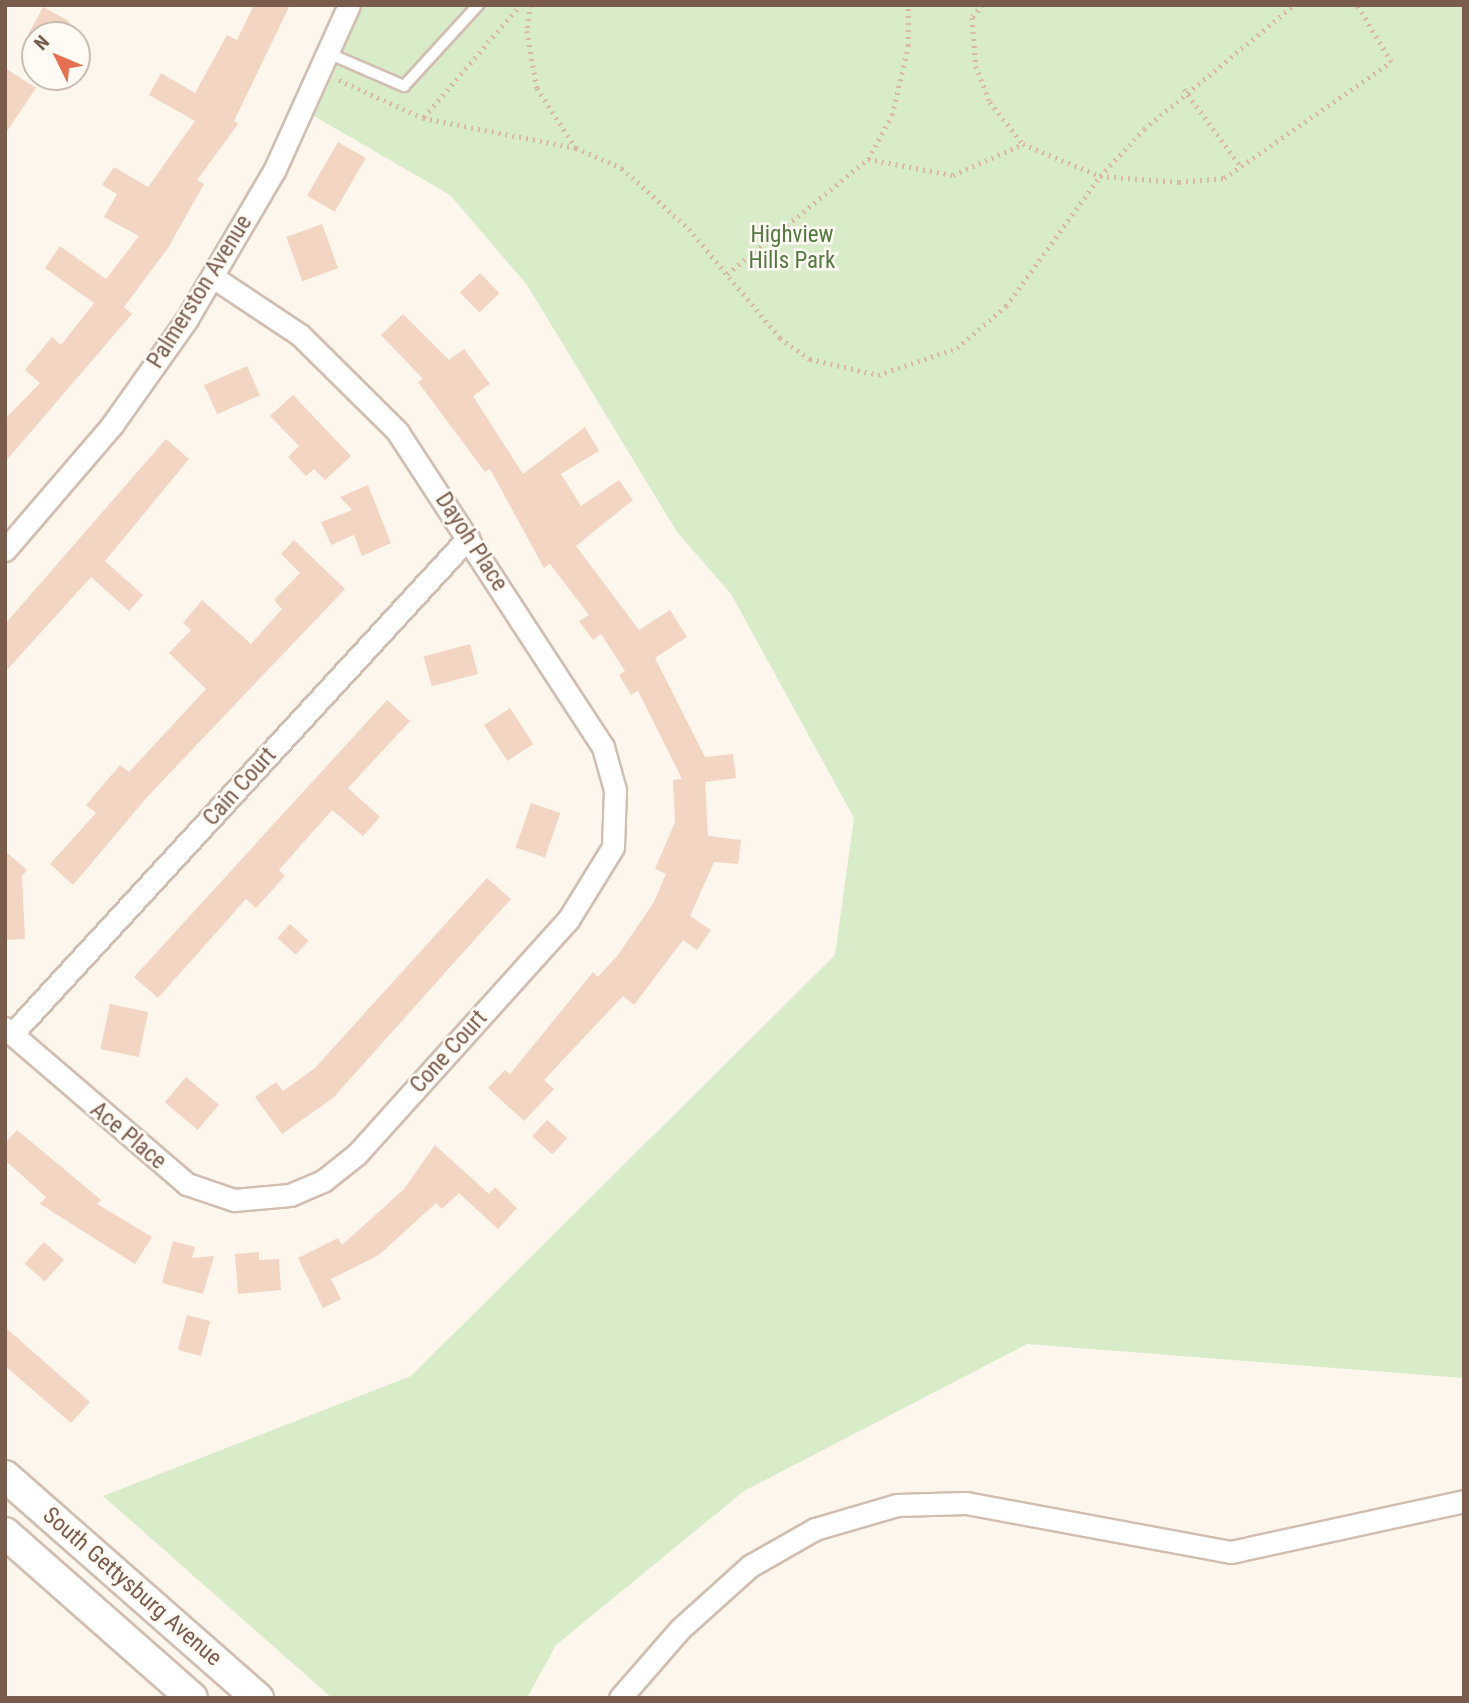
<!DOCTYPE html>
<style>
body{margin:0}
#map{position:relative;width:1469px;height:1703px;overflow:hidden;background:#fdf6ec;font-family:"Roboto Condensed",sans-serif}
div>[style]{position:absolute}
.green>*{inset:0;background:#d8ecc9}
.building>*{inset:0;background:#f3d5c3;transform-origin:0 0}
.path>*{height:4.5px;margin-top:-2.25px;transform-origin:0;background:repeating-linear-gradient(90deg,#d9b8a5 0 2px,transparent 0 7px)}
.roads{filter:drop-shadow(2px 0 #d1beb0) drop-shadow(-2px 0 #d1beb0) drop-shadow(0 2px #d1beb0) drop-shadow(0 -2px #d1beb0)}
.lane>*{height:10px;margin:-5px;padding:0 5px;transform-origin:5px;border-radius:5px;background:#fff}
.street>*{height:21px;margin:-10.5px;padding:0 10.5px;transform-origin:10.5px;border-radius:10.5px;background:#fff}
.secondary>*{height:30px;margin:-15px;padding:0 15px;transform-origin:15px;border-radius:15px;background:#fff}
span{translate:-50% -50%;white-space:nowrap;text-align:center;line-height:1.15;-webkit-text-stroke:5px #fffaf3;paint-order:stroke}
.park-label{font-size:23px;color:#537a41}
.street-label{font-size:23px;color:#7a5c4d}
.frame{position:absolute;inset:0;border:7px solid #7a5c4d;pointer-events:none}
.north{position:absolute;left:21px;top:21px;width:70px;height:70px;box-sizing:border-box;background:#fffaf3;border:2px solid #cabbb1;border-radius:50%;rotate:313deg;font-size:19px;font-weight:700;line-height:28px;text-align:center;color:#7a5c4d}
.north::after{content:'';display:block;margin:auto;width:24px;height:32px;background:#e76f51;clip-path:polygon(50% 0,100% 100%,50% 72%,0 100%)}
</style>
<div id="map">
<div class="green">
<div style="clip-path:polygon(363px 5px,1464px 5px,1464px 1378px,1027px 1344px,744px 1491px,556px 1645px,527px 1698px,332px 1698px,103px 1496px,411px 1376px,835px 955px,854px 818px,731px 594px,677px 532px,527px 285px,450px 195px,314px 116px)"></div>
</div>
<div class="building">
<div style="clip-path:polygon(254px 5px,290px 5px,234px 121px,238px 124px,197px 180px,204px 184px,168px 248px,124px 307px,132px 314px,5px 462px,5px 419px,40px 383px,25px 370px,52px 337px,61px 345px,94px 303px,45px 268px,60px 246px,106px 279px,139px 236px,104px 217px,117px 194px,102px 185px,114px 167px,148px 187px,195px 121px,149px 95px,161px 73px,195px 93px,227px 35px,237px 40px)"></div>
<div style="clip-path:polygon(43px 7px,69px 21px,62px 35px,28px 35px)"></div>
<div style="clip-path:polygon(5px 68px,36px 88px,5px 134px)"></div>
<div style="left:338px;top:142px;width:32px;height:62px;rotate:30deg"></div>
<div style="left:322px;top:224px;width:47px;height:38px;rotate:70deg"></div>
<div style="left:480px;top:273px;width:28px;height:28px;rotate:46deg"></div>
<div style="clip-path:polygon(403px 314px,449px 360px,464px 349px,490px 384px,473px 396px,523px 474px,585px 427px,599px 451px,561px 474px,581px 506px,619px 480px,633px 500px,576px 546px,639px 630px,670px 610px,687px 637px,655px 658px,705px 757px,733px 754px,736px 778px,705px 782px,708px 836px,741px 840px,738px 864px,714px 862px,690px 916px,711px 930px,697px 950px,683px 940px,634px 1005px,623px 996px,544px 1080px,554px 1089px,524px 1121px,488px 1088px,505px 1070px,510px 1074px,593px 972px,598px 977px,618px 955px,654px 902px,666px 874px,655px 869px,675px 822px,673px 780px,682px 779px,638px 691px,631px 695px,619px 675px,625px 671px,601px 634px,593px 640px,579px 621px,589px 615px,550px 564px,544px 568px,490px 469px,485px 472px,418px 382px,423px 379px,381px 335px)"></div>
<div style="left:247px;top:366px;width:32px;height:47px;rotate:66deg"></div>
<div style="clip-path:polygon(293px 395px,351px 456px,325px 480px,314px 469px,306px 476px,288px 457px,299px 446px,270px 416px)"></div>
<div style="clip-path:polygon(166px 439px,189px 459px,105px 561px,143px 595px,129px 611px,91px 577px,5px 672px,5px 624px)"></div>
<div style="clip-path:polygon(368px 485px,391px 543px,362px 556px,354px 535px,331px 545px,321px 522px,352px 510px,340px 497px)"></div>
<div style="clip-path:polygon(294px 540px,345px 589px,148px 796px,73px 885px,50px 864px,96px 813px,86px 805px,120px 765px,129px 772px,206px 689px,169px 653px,191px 630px,183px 623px,202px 600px,251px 644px,282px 609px,274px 600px,300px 573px,281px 554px)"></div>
<div style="left:470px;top:644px;width:31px;height:48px;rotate:75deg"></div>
<div style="clip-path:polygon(387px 700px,410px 721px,348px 788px,380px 817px,363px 836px,332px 810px,279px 870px,285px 876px,256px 908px,246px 899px,158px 998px,134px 977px)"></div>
<div style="left:510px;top:708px;width:43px;height:31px;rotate:57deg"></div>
<div style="left:531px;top:803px;width:31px;height:47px;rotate:19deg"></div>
<div style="clip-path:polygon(5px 851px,27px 870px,22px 876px,25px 939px,5px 940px)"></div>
<div style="clip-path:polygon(487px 878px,511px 899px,333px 1098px,282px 1134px,255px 1097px,276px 1082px,283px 1091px,315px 1068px)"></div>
<div style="left:290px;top:924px;width:25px;height:19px;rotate:42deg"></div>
<div style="left:110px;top:1004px;width:39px;height:46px;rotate:12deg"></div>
<div style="left:186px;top:1077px;width:43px;height:33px;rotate:40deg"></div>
<div style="left:547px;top:1120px;width:27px;height:22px;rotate:42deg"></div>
<div style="clip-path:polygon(17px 1130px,101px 1200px,97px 1204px,152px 1237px,135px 1264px,40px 1204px,46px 1197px,5px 1160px,5px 1143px)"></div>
<div style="clip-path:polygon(435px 1145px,489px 1194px,495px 1187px,517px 1208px,498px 1229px,459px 1193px,442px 1209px,436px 1203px,379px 1255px,331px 1279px,341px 1299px,323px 1308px,298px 1258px,338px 1238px,342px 1245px,404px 1189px)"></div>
<div style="clip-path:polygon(173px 1241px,195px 1247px,192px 1258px,214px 1256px,203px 1294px,162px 1283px)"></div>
<div style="left:44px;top:1242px;width:27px;height:29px;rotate:42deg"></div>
<div style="clip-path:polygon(259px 1252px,259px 1260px,279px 1259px,281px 1290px,238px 1294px,235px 1254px)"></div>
<div style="left:187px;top:1315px;width:24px;height:36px;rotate:15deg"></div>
<div style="clip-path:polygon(5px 1327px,90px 1402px,71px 1423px,5px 1366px)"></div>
</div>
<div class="path">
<div style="left:531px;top:5px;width:26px;rotate:99deg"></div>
<div style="left:527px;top:31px;width:58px;rotate:80deg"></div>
<div style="left:537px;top:88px;width:72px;rotate:57deg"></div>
<div style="left:983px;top:5px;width:17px;rotate:130deg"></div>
<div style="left:972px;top:18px;width:48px;rotate:85.2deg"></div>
<div style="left:976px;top:66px;width:39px;rotate:69deg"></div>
<div style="left:990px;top:102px;width:53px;rotate:51.8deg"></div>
<div style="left:339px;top:80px;width:92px;rotate:24.3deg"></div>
<div style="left:423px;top:118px;width:156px;rotate:11.1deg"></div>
<div style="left:576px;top:148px;width:50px;rotate:23.5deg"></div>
<div style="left:622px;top:168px;width:91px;rotate:42.3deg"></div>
<div style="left:689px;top:229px;width:142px;rotate:50.1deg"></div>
<div style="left:780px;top:338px;width:37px;rotate:35deg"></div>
<div style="left:810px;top:359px;width:70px;rotate:13.2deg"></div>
<div style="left:878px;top:375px;width:83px;rotate:-18.9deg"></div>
<div style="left:957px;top:348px;width:65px;rotate:-40.6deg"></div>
<div style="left:1006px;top:306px;width:160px;rotate:-54.1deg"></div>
<div style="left:1100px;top:176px;width:64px;rotate:-46.9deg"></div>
<div style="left:1144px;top:129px;width:195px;rotate:-39.6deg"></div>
<div style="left:1184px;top:89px;width:98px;rotate:53.7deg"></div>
<div style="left:424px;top:117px;width:148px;rotate:-49.4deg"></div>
<div style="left:868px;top:159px;width:86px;rotate:10.7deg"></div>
<div style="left:953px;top:175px;width:77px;rotate:-23.9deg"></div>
<div style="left:1023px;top:144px;width:83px;rotate:22.6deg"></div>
<div style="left:1100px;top:176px;width:79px;rotate:4.3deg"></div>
<div style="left:1179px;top:182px;width:45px;rotate:-5.1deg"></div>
<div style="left:1224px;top:178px;width:203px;rotate:-34.8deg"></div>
<div style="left:1391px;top:62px;width:66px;rotate:-120.8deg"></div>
<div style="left:727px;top:274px;width:182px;rotate:-39.2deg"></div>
<div style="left:868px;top:159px;width:50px;rotate:-61.4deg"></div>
<div style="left:892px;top:115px;width:71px;rotate:-76.9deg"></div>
<div style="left:908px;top:46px;width:41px;rotate:-90deg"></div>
</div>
<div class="roads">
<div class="lane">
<div style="left:330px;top:54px;width:81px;rotate:23.4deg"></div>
<div style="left:404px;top:86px;width:110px;rotate:-47.6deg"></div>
</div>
<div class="street">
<div style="left:5px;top:550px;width:165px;rotate:-49.4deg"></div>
<div style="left:112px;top:425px;width:130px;rotate:-54.7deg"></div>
<div style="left:187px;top:319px;width:172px;rotate:-59.6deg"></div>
<div style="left:274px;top:171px;width:182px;rotate:-65.7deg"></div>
<div style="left:5px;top:1028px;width:240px;rotate:40.6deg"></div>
<div style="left:187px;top:1184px;width:50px;rotate:18.8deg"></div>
<div style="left:234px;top:1200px;width:56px;rotate:-5.1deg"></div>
<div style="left:290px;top:1195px;width:36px;rotate:-23deg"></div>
<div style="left:323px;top:1181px;width:43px;rotate:-38.5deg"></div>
<div style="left:357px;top:1154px;width:315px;rotate:-48deg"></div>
<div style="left:568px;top:920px;width:86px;rotate:-58.3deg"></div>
<div style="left:613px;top:847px;width:57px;rotate:-88deg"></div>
<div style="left:615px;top:790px;width:45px;rotate:-105.6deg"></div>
<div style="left:603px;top:747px;width:376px;rotate:-123.1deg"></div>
<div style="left:398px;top:432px;width:138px;rotate:-135.3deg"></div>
<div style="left:300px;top:335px;width:105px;rotate:-146.3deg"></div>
<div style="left:12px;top:1034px;width:674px;rotate:-47.41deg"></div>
<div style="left:620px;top:1698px;width:91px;rotate:-49deg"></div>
<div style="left:680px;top:1629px;width:94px;rotate:-42deg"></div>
<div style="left:750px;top:1566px;width:75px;rotate:-29.6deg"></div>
<div style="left:815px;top:1529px;width:85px;rotate:-16.3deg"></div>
<div style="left:897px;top:1505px;width:69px;rotate:-1.7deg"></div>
<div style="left:966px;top:1503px;width:269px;rotate:10.5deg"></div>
<div style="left:1231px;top:1552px;width:239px;rotate:-12.3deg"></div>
</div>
<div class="secondary">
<div style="left:5px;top:1476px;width:337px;rotate:41.3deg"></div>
<div style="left:5px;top:1533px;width:249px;rotate:41.4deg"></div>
</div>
</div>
<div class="park-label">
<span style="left:792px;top:248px">Highview<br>Hills Park</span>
</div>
<div class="street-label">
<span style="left:200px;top:292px;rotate:-58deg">Palmerston Avenue</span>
<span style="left:471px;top:542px;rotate:57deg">Dayoh Place</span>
<span style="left:240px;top:787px;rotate:-48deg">Cain Court</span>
<span style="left:449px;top:1052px;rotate:-48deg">Cone Court</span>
<span style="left:128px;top:1136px;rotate:40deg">Ace Place</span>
<span style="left:132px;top:1587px;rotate:41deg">South Gettysburg Avenue</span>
</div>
<div class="frame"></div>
<div class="north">N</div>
</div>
